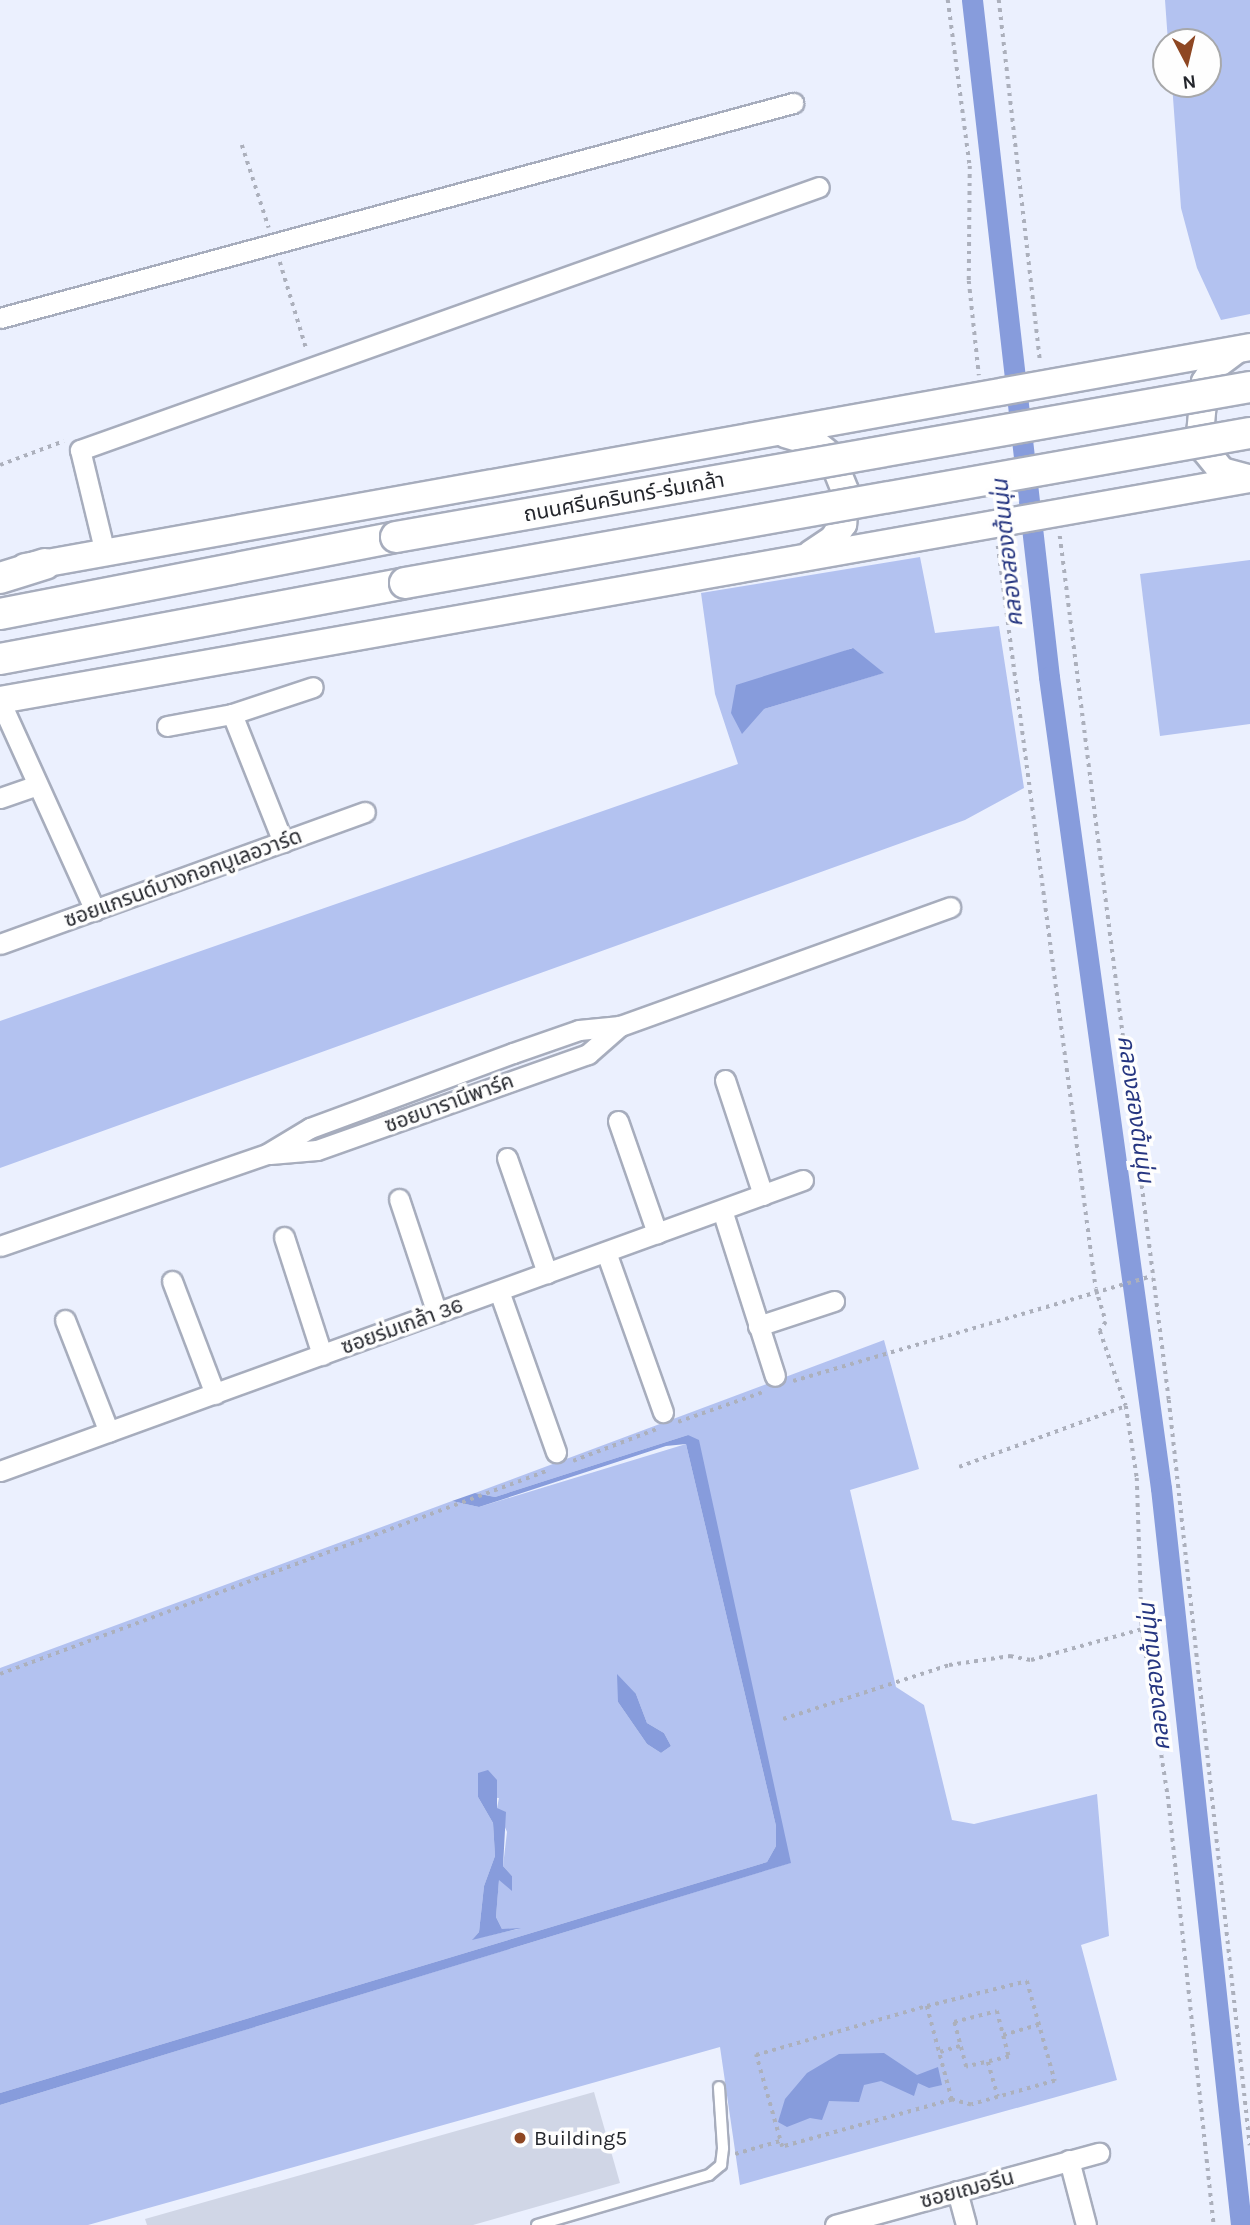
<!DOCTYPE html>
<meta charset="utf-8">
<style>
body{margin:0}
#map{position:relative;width:1250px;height:2225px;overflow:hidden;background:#ebf0fe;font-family:Karla,"Noto Sans Thai",sans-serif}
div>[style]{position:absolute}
.green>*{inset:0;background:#b3c2f0}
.water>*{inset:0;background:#879cdc}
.canal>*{height:21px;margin:-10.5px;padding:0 10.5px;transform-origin:10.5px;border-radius:10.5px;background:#879cdc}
.building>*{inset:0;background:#d0d6e6}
.path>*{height:3.5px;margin-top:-1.75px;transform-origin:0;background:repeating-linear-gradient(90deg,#acb0bc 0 3.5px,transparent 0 8.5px)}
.roads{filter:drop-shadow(2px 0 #a7adbd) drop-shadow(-2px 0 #a7adbd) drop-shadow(0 2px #a7adbd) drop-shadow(0 -2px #a7adbd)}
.service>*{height:10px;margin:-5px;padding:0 5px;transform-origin:5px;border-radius:5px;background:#fff}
.minor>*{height:19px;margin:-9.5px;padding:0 9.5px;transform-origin:9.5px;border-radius:9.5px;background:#fff}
.secondary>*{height:26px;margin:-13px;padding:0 13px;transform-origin:13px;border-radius:13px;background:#fff}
.primary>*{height:30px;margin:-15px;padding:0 15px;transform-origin:15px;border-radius:15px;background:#fff}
.bridges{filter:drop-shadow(2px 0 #a7adbd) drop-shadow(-2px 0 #a7adbd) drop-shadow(0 2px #a7adbd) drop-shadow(0 -2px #a7adbd)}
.primary-bridge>*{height:30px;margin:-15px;padding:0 15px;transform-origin:15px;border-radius:15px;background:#fff}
.dots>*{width:19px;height:19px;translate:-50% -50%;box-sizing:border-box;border:4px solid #fefefe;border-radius:50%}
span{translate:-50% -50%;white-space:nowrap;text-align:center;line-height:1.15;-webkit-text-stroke:7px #fefefe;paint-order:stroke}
.street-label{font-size:21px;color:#24262c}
.poi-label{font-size:21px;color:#24262c}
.left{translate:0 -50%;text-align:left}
.water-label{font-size:23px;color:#263681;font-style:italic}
.north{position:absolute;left:1152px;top:28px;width:70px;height:70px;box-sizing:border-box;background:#fefefe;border:2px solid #a7a8aa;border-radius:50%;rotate:173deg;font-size:19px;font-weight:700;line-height:28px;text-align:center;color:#24262c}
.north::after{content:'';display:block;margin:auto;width:24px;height:32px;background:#8e4723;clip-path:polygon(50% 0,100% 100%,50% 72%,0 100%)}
</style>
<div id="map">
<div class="green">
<div style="clip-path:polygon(1165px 0,1250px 0,1250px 314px,1221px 320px,1197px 268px,1181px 208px,1172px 84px,1208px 84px,1208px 42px,1168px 42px)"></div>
<div style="clip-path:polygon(evenodd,920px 557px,935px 633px,999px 626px,1024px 788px,965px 820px,0 1168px,0 1021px,738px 764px,715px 694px,701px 593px,920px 557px,852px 648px,883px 673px,764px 709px,816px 663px,852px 648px)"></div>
<div style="clip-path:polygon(1250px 560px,1250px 724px,1160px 736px,1140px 574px)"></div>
<div style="clip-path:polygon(884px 1340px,919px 1469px,850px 1490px,896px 1687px,924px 1705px,952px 1820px,974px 1824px,1097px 1794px,1109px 1936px,1081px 1945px,1117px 2080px,740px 2185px,720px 2047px,88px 2225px,0 2225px,0 2105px,790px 1863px,688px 1435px,495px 1497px,475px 1493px)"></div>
<div style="clip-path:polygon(evenodd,686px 1444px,776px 1826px,776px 1846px,767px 1862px,0 2093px,0 1668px,452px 1501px,479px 1507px,686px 1444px,636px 1694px,647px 1723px,664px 1733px,671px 1746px,661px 1753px,647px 1744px,618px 1702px,636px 1694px,686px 1444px,478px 1797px,499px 1798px,497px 1808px,507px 1832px,503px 1866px,512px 1876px,512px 1890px,499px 1879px,496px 1917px,502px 1929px,518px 1929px,473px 1939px,479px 1932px,484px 1886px,495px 1856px,493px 1823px,478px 1797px)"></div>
</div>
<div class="water">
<div style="clip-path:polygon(853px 648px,884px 673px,764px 709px,742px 734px,731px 713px,736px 685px)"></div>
<div style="clip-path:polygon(688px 1435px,699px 1440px,791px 1863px,0 2105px,0 2093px,767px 1862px,776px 1846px,776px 1826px,686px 1444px,666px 1446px,479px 1507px,452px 1501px,475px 1493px,495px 1497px)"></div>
<div style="clip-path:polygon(617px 1674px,636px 1694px,647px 1723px,664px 1733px,671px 1746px,661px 1753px,647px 1744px,618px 1702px)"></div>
<div style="clip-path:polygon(488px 1770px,497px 1780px,497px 1808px,506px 1812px,503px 1866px,512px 1876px,512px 1891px,499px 1880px,496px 1917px,502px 1929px,521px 1928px,472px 1940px,479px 1932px,484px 1886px,495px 1856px,493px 1823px,478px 1797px,478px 1773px)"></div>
<div style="clip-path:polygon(884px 2053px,917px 2075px,938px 2067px,942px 2085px,929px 2088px,918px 2083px,914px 2096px,881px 2081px,864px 2085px,859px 2102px,829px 2101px,822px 2120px,810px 2118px,787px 2127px,778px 2122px,785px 2099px,807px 2073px,839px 2054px)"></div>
</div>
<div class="canal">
<div style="left:972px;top:0;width:681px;rotate:83.51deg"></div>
<div style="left:1049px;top:677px;width:819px;rotate:82.14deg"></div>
<div style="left:1161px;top:1488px;width:741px;rotate:83.8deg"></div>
</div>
<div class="building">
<div style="clip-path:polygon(594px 2092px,620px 2183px,473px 2225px,147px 2225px,145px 2219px)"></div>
</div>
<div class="path">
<div style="left:948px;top:0;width:167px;rotate:82.5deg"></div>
<div style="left:970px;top:166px;width:115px;rotate:90.5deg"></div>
<div style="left:969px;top:281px;width:95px;rotate:83.9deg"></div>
<div style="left:999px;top:0;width:363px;rotate:83.5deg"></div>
<div style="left:242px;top:145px;width:87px;rotate:72deg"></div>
<div style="left:280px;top:262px;width:93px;rotate:73.1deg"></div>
<div style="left:0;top:465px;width:68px;rotate:-20.6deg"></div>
<div style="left:1060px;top:536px;width:871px;rotate:82.81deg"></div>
<div style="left:1169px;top:1400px;width:750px;rotate:83.8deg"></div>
<div style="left:998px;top:546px;width:749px;rotate:82.49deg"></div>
<div style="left:1096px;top:1289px;width:34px;rotate:73deg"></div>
<div style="left:1106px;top:1322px;width:11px;rotate:124deg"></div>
<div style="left:1100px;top:1331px;width:79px;rotate:70.9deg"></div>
<div style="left:1126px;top:1406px;width:73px;rotate:81.3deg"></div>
<div style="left:1137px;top:1478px;width:151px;rotate:88.1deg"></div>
<div style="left:1142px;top:1629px;width:169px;rotate:81.2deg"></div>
<div style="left:1168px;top:1796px;width:431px;rotate:83.9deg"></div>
<div style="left:793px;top:1381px;width:374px;rotate:-16.3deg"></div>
<div style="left:678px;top:1422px;width:90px;rotate:-19.4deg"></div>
<div style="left:573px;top:1461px;width:90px;rotate:-20.9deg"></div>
<div style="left:959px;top:1467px;width:178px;rotate:-20.1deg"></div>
<div style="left:0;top:1674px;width:586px;rotate:-20.38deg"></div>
<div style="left:783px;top:1719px;width:175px;rotate:-18deg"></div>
<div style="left:949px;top:1665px;width:62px;rotate:-8.4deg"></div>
<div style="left:1010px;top:1656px;width:21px;rotate:11deg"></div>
<div style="left:1031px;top:1660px;width:115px;rotate:-15.6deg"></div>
<div style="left:927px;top:2006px;width:97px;rotate:75.1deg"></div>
<div style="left:952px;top:2100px;width:176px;rotate:164.5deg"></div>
<div style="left:782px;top:2147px;width:96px;rotate:-105.8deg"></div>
<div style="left:756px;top:2055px;width:178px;rotate:-16deg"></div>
<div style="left:927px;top:2006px;width:103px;rotate:-14deg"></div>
<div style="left:1027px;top:1981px;width:104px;rotate:74.4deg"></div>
<div style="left:1055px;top:2081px;width:87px;rotate:164.1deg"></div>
<div style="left:971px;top:2105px;width:20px;rotate:-165deg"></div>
<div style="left:997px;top:2011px;width:48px;rotate:75.4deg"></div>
<div style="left:1009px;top:2057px;width:44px;rotate:166.9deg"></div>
<div style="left:966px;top:2067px;width:47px;rotate:-104.9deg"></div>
<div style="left:954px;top:2022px;width:44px;rotate:-14.3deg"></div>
<div style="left:1003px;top:2035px;width:37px;rotate:-16deg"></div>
<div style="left:940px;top:2052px;width:21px;rotate:-17deg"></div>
<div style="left:988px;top:2062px;width:36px;rotate:74deg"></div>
<div style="left:735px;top:2154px;width:47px;rotate:-16.1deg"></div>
</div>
<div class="roads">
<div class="service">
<div style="left:537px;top:2225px;width:179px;rotate:-16.2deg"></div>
<div style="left:709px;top:2175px;width:16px;rotate:-40deg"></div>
<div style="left:721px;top:2165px;width:17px;rotate:-83deg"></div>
<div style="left:723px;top:2148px;width:61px;rotate:-93.8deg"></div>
</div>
<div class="minor">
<div style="left:0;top:318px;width:822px;rotate:-15.17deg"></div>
<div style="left:105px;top:553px;width:106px;rotate:-103.6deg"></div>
<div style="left:80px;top:450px;width:784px;rotate:-19.59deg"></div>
<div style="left:0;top:701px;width:230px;rotate:65.6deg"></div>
<div style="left:232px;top:714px;width:138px;rotate:68.3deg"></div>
<div style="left:167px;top:726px;width:66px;rotate:-10.5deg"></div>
<div style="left:232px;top:714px;width:85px;rotate:-18.4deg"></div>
<div style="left:0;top:798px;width:39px;rotate:-19deg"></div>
<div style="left:0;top:944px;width:388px;rotate:-19.9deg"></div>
<div style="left:725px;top:1080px;width:121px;rotate:71.7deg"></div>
<div style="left:618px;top:1121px;width:119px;rotate:70.8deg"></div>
<div style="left:270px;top:1154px;width:47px;rotate:-4.9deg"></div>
<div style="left:317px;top:1150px;width:288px;rotate:-19.5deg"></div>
<div style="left:588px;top:1054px;width:43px;rotate:-41.2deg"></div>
<div style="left:507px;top:1158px;width:122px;rotate:70.8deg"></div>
<div style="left:399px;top:1199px;width:120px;rotate:71.6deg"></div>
<div style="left:722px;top:1210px;width:174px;rotate:72.3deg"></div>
<div style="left:284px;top:1237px;width:124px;rotate:72.1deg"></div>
<div style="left:0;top:1246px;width:282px;rotate:-19deg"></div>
<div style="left:267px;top:1154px;width:50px;rotate:-31.2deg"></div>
<div style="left:310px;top:1128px;width:216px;rotate:-20.3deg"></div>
<div style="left:513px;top:1053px;width:70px;rotate:-19.2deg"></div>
<div style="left:579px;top:1030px;width:41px;rotate:-5.6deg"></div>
<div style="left:620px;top:1026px;width:351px;rotate:-19.8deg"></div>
<div style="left:606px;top:1252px;width:170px;rotate:70.4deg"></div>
<div style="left:172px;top:1281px;width:121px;rotate:69.2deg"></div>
<div style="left:499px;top:1291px;width:171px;rotate:70.5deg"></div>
<div style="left:65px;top:1320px;width:120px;rotate:68.6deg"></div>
<div style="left:758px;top:1326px;width:80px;rotate:-18.2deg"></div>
<div style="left:0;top:1471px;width:854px;rotate:-19.92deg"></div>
<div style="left:1069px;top:2160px;width:67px;rotate:75.3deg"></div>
<div style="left:957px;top:2191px;width:35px;rotate:75deg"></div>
<div style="left:835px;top:2225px;width:274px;rotate:-15.3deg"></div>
</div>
<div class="secondary">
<div style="left:1235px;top:351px;width:25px;rotate:143deg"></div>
<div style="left:1215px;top:366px;width:19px;rotate:122deg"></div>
<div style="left:1205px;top:382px;width:52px;rotate:95.5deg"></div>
<div style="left:1200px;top:434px;width:16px;rotate:75deg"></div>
<div style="left:1204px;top:449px;width:28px;rotate:51deg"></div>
<div style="left:1222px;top:471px;width:27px;rotate:15deg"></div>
<div style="left:785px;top:434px;width:31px;rotate:17deg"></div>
<div style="left:815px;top:443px;width:21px;rotate:39deg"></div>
<div style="left:831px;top:456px;width:38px;rotate:68deg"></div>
<div style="left:845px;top:491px;width:33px;rotate:93deg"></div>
<div style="left:843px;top:524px;width:18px;rotate:124deg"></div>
<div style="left:833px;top:539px;width:27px;rotate:146deg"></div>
<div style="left:25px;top:567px;width:1245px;rotate:-10.18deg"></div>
<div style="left:0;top:700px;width:1269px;rotate:-10.03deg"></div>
</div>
<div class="primary">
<div style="left:0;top:578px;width:47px;rotate:-17.3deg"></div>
<div style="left:0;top:614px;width:403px;rotate:-11deg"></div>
<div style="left:0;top:659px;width:412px;rotate:-10.6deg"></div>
</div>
</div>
<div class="bridges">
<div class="primary-bridge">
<div style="left:396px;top:537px;width:867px;rotate:-9.96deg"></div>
<div style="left:405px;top:583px;width:858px;rotate:-10.07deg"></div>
</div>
</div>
<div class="dots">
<div style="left:520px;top:2138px;background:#8e4723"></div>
</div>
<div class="street-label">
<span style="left:624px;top:497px;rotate:-10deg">ถนนศรีนครินทร์-ร่มเกล้า</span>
<span style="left:183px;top:878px;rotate:-20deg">ซอยแกรนด์บางกอกบูเลอวาร์ด</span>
<span style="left:449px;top:1103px;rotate:-20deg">ซอยบารานีพาร์ค</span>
<span style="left:402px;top:1326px;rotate:-20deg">ซอยร่มเกล้า 36</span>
<span style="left:967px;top:2189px;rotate:-15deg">ซอยเฌอรีน</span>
</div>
<div class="poi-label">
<span class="left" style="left:534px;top:2138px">Building5</span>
</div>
<div class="water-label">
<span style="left:1008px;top:553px;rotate:-96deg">คลองสองต้นนุ่น</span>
<span style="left:1135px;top:1109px;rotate:82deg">คลองสองต้นนุ่น</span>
<span style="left:1155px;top:1677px;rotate:-96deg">คลองสองต้นนุ่น</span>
</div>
<div class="north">N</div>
</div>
